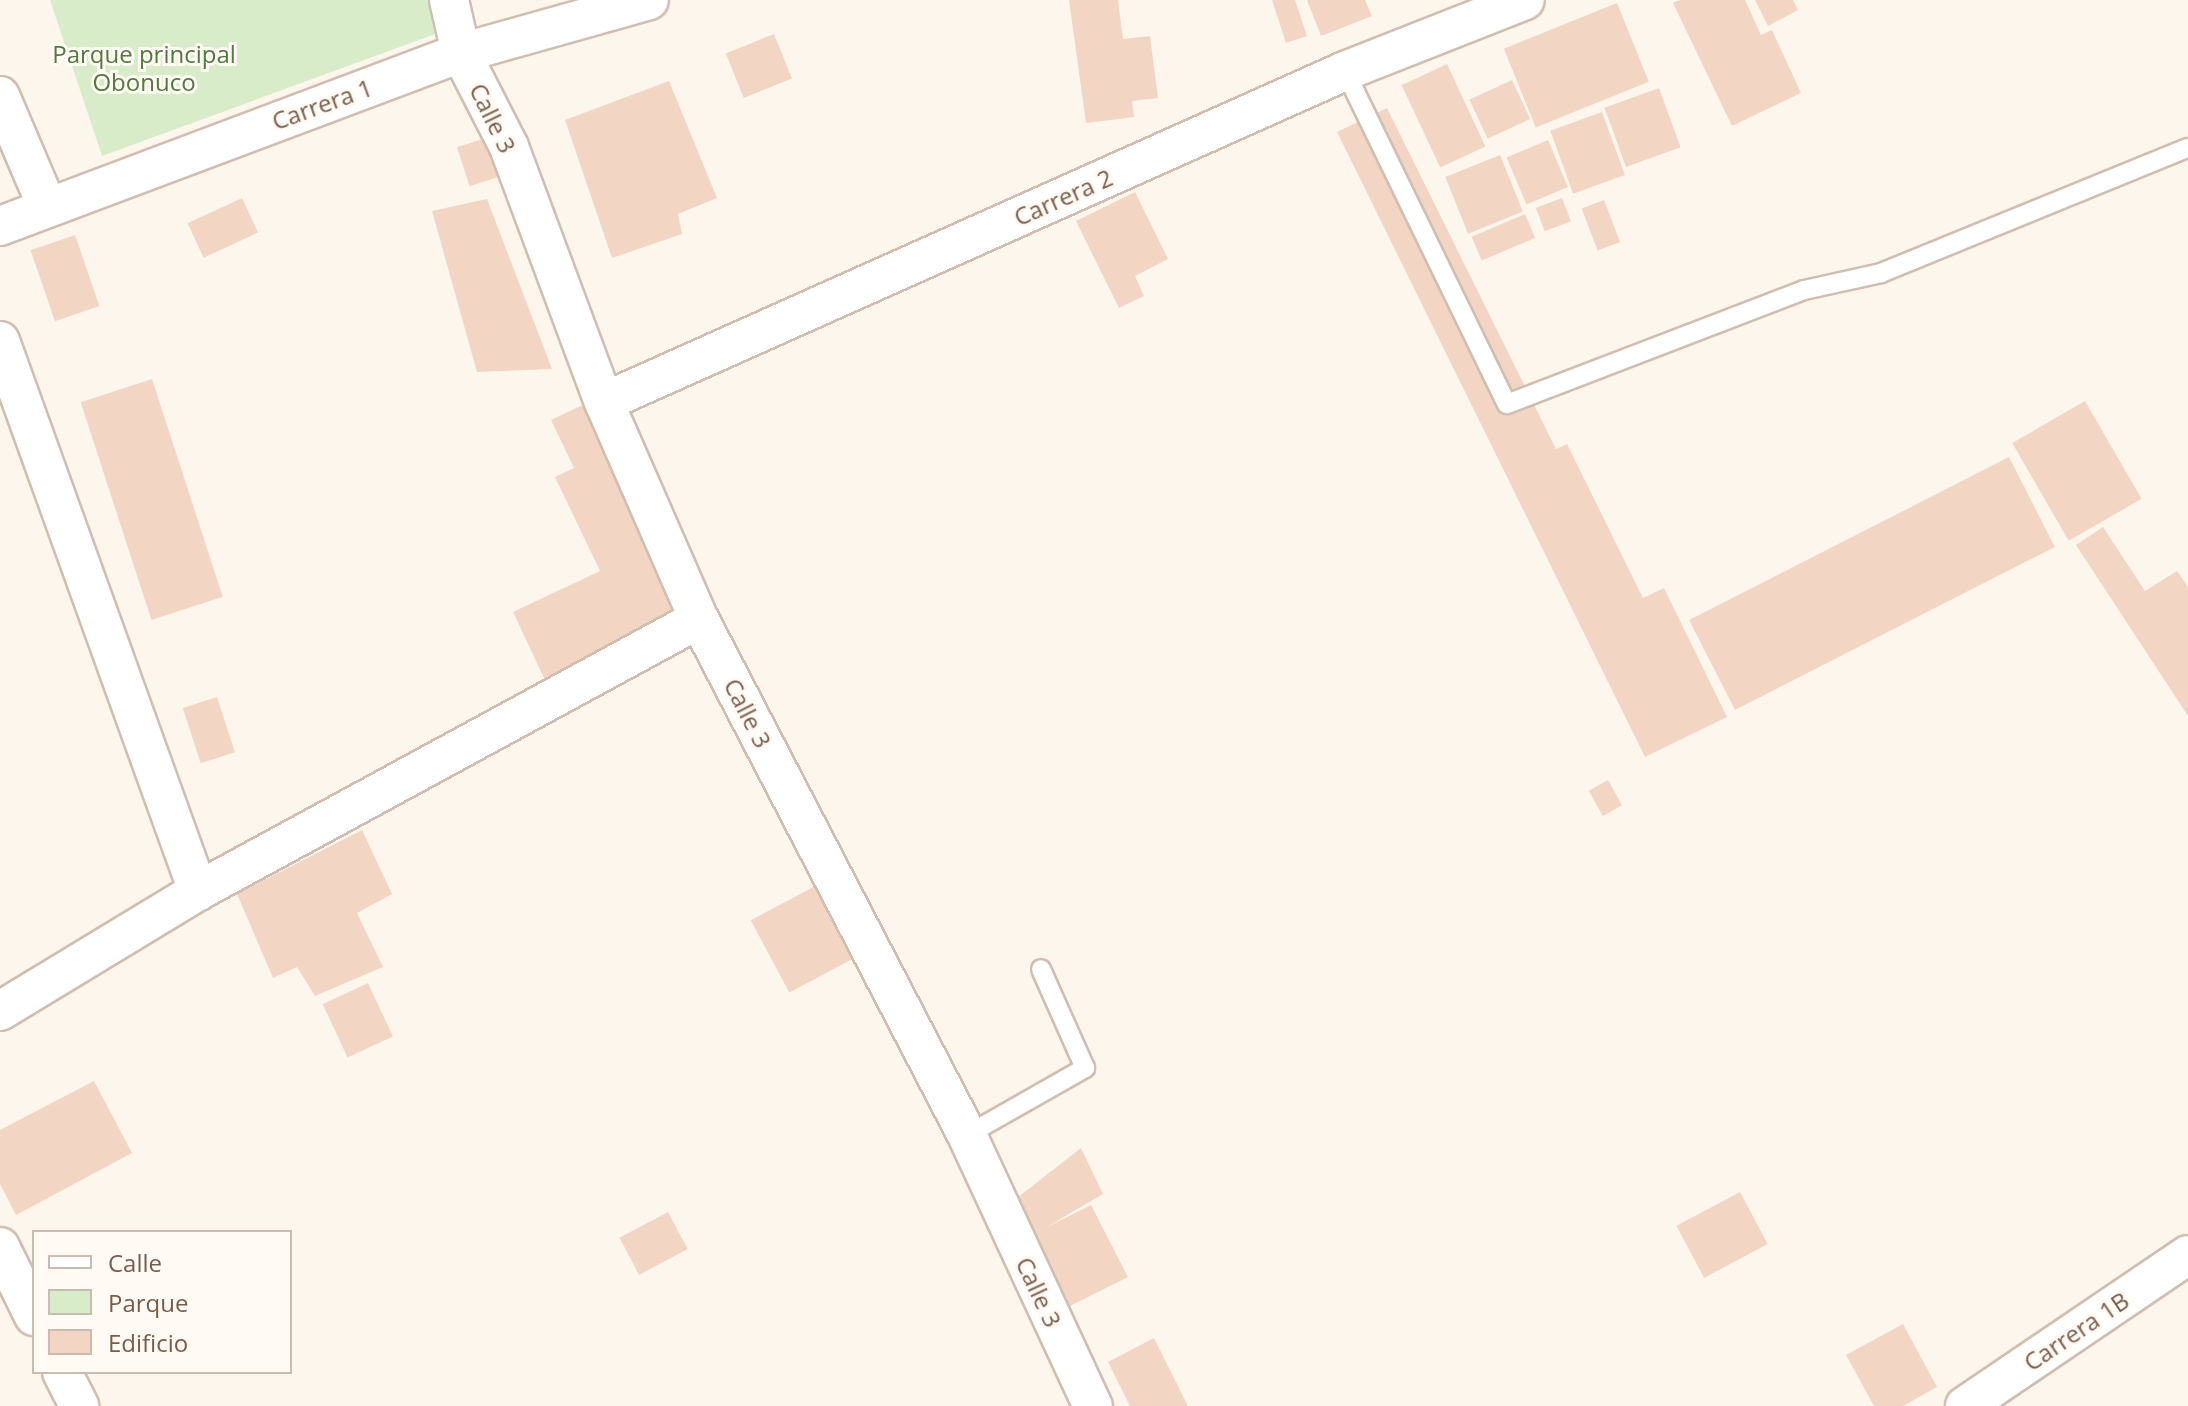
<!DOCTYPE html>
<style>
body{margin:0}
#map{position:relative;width:2188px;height:1406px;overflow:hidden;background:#fdf6ec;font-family:"Open Sans",sans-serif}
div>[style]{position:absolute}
.green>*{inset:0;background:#d8ecc9}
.building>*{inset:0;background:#f3d5c3;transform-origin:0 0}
.roads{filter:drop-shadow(2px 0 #d1beb0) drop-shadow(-2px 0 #d1beb0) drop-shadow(0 2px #d1beb0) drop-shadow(0 -2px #d1beb0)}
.lane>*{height:18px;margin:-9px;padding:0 9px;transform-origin:9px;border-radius:9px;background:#fff}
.street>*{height:38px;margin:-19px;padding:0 19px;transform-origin:19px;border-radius:19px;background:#fff}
span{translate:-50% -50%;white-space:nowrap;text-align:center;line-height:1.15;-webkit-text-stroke:6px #fffaf3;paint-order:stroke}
.park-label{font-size:24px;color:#537a41}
.street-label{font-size:24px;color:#7a5c4d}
.legend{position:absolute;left:32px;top:1230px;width:260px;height:144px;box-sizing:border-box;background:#fffaf3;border:2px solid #cabbb1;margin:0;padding:10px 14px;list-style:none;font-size:24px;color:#7a5c4d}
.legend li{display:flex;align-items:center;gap:16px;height:40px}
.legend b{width:40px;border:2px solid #cabbb1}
</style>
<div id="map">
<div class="green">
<div style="clip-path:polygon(50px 0,441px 0,449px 29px,102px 156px)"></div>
</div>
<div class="building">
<div style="clip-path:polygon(1069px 0,1118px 0,1123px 39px,1150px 36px,1158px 98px,1132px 101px,1134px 117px,1086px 123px)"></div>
<div style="clip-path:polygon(1272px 0,1295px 0,1307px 36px,1286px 43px)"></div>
<div style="clip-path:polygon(1307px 0,1365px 0,1372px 16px,1321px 36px)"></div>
<div style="clip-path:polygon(1680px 0,1745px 0,1761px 35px,1772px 30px,1801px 93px,1732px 126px,1673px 3px)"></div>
<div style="clip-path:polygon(1755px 0,1793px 0,1798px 10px,1768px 26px)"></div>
<div style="left:1617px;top:3px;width:85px;height:122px;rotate:68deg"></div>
<div style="left:774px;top:34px;width:48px;height:52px;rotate:68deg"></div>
<div style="left:1447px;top:64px;width:91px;height:50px;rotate:65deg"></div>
<div style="left:1512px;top:80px;width:43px;height:47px;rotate:65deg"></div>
<div style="clip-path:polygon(669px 81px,717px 198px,678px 214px,682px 234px,612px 258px,565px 120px)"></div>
<div style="left:1659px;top:88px;width:63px;height:58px;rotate:70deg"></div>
<div style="clip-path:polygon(1387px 108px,1556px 449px,1567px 444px,1643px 598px,1664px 588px,1727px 717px,1645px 757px,1337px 132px)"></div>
<div style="left:1602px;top:112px;width:67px;height:55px;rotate:70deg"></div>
<div style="left:495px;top:135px;width:41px;height:40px;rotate:72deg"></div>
<div style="left:1548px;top:140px;width:51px;height:45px;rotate:67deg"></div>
<div style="left:1500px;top:155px;width:61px;height:59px;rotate:68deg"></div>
<div style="clip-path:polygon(1135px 192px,1168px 259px,1135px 276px,1144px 296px,1119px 308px,1076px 221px)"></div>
<div style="left:242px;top:198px;width:38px;height:60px;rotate:65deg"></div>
<div style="left:1562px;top:198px;width:25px;height:28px;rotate:69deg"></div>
<div style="clip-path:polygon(487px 199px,552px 369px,477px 372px,432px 211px)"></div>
<div style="left:1604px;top:200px;width:45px;height:24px;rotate:69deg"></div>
<div style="left:1525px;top:214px;width:26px;height:58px;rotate:67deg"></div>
<div style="left:75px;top:235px;width:75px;height:47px;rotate:71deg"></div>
<div style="left:152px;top:379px;width:229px;height:75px;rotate:72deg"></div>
<div style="clip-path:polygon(593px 400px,692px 611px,545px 680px,513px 612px,600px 571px,555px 477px,574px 468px,551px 420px)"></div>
<div style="left:2085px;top:401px;width:113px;height:84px;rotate:60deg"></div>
<div style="left:2009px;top:457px;width:101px;height:359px;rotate:63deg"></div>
<div style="clip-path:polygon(2103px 527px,2145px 591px,2177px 571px,2188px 587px,2188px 716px,2076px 545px)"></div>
<div style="left:217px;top:697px;width:58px;height:36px;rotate:72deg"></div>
<div style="left:1608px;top:780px;width:29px;height:22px;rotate:61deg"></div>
<div style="clip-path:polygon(362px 830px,392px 894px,357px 913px,383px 967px,315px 996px,297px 967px,273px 978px,237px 894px)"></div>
<div style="left:817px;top:885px;width:82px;height:75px;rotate:62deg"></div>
<div style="left:368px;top:983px;width:59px;height:50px;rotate:65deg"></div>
<div style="clip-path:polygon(94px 1081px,132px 1153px,16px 1215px,0 1184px,0 1130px)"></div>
<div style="clip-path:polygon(1081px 1148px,1103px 1194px,1045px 1228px,1091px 1205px,1128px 1277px,1070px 1306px,1017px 1198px)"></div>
<div style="left:1740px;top:1192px;width:59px;height:72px;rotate:62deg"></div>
<div style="left:668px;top:1212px;width:42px;height:55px;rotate:62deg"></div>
<div style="clip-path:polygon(1903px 1324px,1937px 1387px,1903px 1406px,1874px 1406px,1846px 1355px)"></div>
<div style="clip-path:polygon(1154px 1338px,1188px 1406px,1130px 1406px,1108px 1362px)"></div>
</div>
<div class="roads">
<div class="lane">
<div style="left:1345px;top:71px;width:370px;rotate:64.1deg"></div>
<div style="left:1507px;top:404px;width:318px;rotate:-21deg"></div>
<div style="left:1804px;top:290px;width:79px;rotate:-12.4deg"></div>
<div style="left:1881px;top:273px;width:331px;rotate:-22.2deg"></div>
<div style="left:967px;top:1135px;width:136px;rotate:-29.6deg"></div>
<div style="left:1085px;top:1068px;width:108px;rotate:-114deg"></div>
</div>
<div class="street">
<div style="left:449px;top:0;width:54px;rotate:77.2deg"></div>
<div style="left:461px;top:53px;width:106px;rotate:62.9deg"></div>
<div style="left:509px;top:147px;width:272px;rotate:69.6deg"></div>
<div style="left:604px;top:402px;width:237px;rotate:66.4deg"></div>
<div style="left:699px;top:619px;width:581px;rotate:62.55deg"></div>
<div style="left:967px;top:1135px;width:299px;rotate:65.1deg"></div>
<div style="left:0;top:96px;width:120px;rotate:66.9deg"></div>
<div style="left:0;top:226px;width:492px;rotate:-20.6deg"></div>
<div style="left:461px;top:53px;width:195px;rotate:-15.7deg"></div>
<div style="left:0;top:341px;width:585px;rotate:70.2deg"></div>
<div style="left:604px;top:402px;width:812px;rotate:-24.07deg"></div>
<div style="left:1345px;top:71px;width:193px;rotate:-21.5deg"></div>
<div style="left:0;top:1011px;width:232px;rotate:-31.2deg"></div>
<div style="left:198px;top:891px;width:570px;rotate:-28.5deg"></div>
<div style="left:0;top:1247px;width:77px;rotate:63.8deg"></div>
<div style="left:62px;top:1372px;width:38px;rotate:63deg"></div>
<div style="left:1965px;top:1406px;width:269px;rotate:-34.1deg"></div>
</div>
</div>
<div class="park-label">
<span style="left:144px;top:68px">Parque principal<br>Obonuco</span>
</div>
<div class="street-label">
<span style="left:322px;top:104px;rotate:-20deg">Carrera 1</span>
<span style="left:493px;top:118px;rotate:64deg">Calle 3</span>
<span style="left:1063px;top:197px;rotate:-24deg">Carrera 2</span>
<span style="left:748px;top:713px;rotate:63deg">Calle 3</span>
<span style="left:1039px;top:1292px;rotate:65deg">Calle 3</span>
<span style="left:2076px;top:1331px;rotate:-34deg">Carrera 1B</span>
</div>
<ul class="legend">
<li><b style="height:10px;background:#fff"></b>Calle</li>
<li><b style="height:22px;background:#d8ecc9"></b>Parque</li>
<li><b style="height:22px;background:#f3d5c3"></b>Edificio</li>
</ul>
</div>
